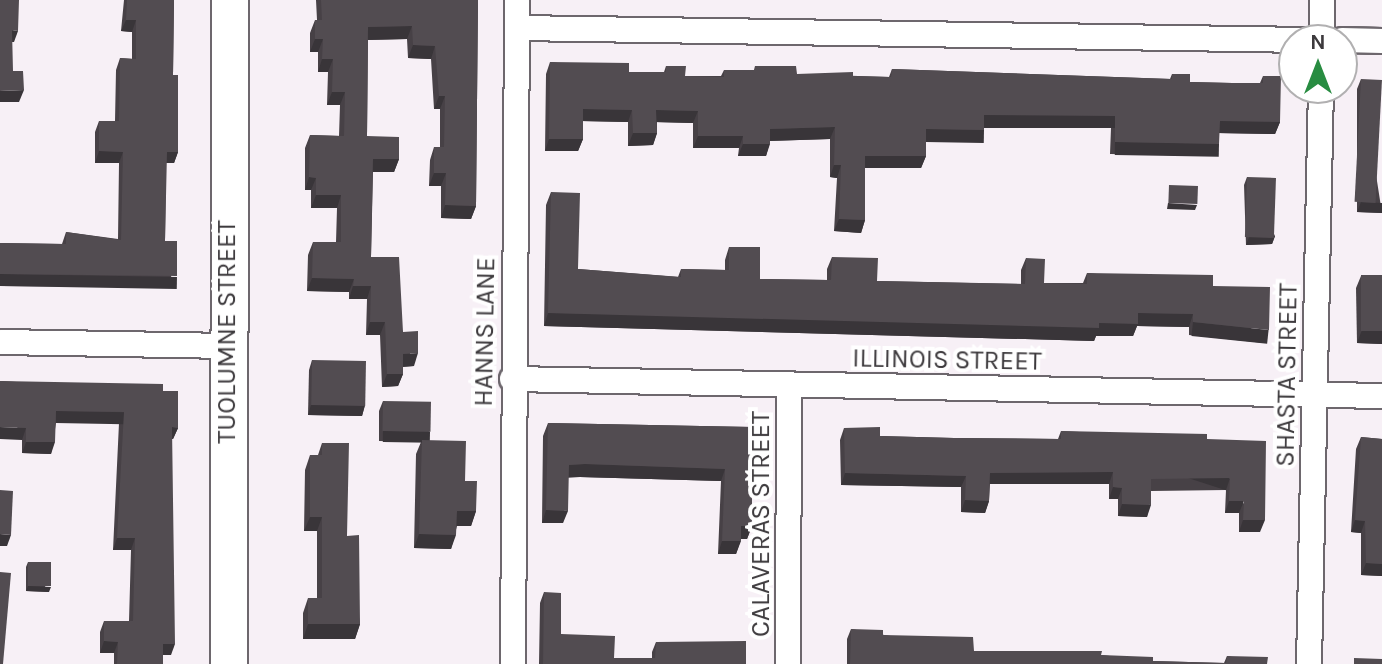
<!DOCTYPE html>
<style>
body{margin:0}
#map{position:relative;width:1382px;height:664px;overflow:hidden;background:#f7f0f6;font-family:Karla,sans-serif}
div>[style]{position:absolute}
.roads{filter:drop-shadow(2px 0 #6d676d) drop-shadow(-2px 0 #6d676d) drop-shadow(0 2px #6d676d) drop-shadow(0 -2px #6d676d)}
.street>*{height:24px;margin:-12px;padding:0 12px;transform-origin:12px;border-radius:12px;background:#fff}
.secondary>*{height:36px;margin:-18px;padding:0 18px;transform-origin:18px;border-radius:18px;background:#fff}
.wall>*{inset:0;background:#474146}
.shaded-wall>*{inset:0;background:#393539;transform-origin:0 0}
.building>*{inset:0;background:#524c51;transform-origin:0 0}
span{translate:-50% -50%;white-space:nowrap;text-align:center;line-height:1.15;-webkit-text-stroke:8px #fff;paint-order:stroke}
.street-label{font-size:26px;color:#3d3a3d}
.north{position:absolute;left:1278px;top:24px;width:80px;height:80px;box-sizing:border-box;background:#fff;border:2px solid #b1b0b1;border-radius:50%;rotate:0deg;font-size:22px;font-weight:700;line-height:32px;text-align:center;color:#3d3a3d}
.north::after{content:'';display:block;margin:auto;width:28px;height:36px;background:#288c41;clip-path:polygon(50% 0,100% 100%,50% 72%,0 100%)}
</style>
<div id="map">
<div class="roads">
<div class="street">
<div style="left:517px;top:28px;width:794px;rotate:0.87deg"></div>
<div style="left:1322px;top:40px;width:40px;rotate:-90deg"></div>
<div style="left:1342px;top:40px;width:40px;rotate:1.4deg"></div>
<div style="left:0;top:342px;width:227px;rotate:1deg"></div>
<div style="left:512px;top:379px;width:870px;rotate:1.12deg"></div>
<div style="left:513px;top:664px;width:664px;rotate:-89.65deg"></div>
<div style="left:788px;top:664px;width:279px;rotate:-89.8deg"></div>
<div style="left:1309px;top:664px;width:576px;rotate:-88.81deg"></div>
</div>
<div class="secondary">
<div style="left:229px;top:664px;width:664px;rotate:-89.91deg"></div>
</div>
</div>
<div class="wall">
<div style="clip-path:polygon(124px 0,174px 0,173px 75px,178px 152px,174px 163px,166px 163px,165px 241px,173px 287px,0 286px,0 243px,62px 244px,66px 232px,118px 239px,119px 163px,95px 163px,95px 132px,99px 121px,115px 121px,116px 70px,120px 58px,132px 59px,132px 32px,121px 31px)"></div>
<div style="clip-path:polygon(316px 0,478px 0,476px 206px,471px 219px,441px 218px,441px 186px,429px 186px,430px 160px,434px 147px,440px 147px,440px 109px,434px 109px,431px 59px,408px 58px,407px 39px,368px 40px,367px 136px,399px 159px,394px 172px,373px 172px,371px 257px,403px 332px,414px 366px,403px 367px,403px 374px,398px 386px,382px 387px,380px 335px,366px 335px,367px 299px,349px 299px,349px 292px,307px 291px,308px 255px,313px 242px,336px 242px,337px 208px,311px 208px,311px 190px,305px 190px,305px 148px,310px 135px,339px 136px,340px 105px,327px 105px,328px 72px,318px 72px,318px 52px,310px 52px,310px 33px,315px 20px,317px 20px)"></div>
<div style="clip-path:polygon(550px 62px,629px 72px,664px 72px,666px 66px,685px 76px,721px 76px,724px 70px,754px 70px,755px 66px,797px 74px,889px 77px,892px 69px,1170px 79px,1172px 74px,1190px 82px,1232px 83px,1260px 83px,1263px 76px,1280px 122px,1275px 134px,1219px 133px,1219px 144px,1215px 156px,1110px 154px,1111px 128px,984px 127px,980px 142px,926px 141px,926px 156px,921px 168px,865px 168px,865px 220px,861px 233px,834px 231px,837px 178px,830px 177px,830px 139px,770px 141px,766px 156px,738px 156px,739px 148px,693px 148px,693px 123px,657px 122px,657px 133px,653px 145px,628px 146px,628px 122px,583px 121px,583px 139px,578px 151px,545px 151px,546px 74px)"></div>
<div style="clip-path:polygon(1361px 79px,1382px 213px,1357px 212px,1357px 89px)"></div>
<div style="clip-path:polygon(1247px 177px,1275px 236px,1272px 244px,1246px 245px,1244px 185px)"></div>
<div style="clip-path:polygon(551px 192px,578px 269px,678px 277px,681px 269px,725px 270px,725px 260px,729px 247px,760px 279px,827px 280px,827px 269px,832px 257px,877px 281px,1021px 284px,1021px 270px,1026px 258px,1044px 283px,1083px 283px,1087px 273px,1213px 286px,1264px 343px,1189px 335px,1189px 327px,1137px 326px,1133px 336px,1096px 336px,1094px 341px,544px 326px,546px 205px)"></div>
<div style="clip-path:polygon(1382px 275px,1382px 344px,1357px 343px,1356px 288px,1361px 276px)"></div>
<div style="clip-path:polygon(312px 360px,365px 405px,362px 416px,308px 415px,309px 370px)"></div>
<div style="clip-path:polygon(0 381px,163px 391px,178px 428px,173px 439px,172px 439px,171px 655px,163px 655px,163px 664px,114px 664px,114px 653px,100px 653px,100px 632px,104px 621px,129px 621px,131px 550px,113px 550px,119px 423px,56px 423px,51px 454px,22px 453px,22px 440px)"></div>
<div style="clip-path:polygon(383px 401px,430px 432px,427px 440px,465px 481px,476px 511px,471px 526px,457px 526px,451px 549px,414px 548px,416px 454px,421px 442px,379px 441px,379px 411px)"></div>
<div style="clip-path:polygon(548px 423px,752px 427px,752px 526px,747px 539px,741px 539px,736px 554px,718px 554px,721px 481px,580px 477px,568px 477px,563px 523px,542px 523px,543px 436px)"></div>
<div style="clip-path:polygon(844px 428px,880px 436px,954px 438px,1058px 439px,1061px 431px,1207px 439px,1260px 532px,1239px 532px,1239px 513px,1225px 513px,1226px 490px,1151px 491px,1147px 517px,1118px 516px,1118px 499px,1109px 499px,1109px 484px,990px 484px,989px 501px,985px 513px,961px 512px,961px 487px,841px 485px,840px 440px)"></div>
<div style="clip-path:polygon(1361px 437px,1382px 439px,1382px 576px,1361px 575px,1361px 533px,1351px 532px,1356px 449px)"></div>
<div style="clip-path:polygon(322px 443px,347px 536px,360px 624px,355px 639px,303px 639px,303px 613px,308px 598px,317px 598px,317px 531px,304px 531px,305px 470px,310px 455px,318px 455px)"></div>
<div style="clip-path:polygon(28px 562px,49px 592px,26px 591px,26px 567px)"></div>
<div style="clip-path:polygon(544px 592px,561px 634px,614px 658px,652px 658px,652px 652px,656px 642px,746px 664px,539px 664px,540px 603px)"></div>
<div style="clip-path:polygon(851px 629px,974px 651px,1101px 655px,1153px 661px,1224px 663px,1227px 656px,1267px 664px,847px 664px,847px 639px)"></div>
</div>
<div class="shaded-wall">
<div style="clip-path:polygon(126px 20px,136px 20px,132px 32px,121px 31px)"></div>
<div style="clip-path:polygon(412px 26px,407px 39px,363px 40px,368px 27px)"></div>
<div style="clip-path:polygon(12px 30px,18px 31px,14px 42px,8px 42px)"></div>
<div style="clip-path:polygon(315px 39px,323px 39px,318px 52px,310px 52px)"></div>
<div style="clip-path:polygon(413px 45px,435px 46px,431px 59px,408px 58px)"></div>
<div style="clip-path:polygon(322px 59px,333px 59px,328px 72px,318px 72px)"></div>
<div style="clip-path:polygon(24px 90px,19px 102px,0 102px,0 91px)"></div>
<div style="clip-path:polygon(332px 92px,345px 92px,340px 105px,327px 105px)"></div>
<div style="clip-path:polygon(439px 96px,445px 96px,440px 109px,434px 109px)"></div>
<div style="clip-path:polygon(583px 109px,632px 110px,628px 122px,579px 121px)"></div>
<div style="clip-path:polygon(656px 110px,698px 111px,693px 123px,652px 122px)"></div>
<div style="left:984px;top:115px;width:131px;height:13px"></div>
<div style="clip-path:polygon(1220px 121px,1280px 122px,1275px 134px,1215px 133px)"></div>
<div style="clip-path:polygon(835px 127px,830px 139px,766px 141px,770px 129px)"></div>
<div style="left:926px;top:129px;width:58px;height:13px;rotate:1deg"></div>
<div style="clip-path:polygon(633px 133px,657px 133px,653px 145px,628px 146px)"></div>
<div style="clip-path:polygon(698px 136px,743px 136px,739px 148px,693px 148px)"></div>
<div style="clip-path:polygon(549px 139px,583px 139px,578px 151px,545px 151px)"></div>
<div style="left:1115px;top:142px;width:104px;height:13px;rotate:1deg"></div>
<div style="clip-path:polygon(743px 144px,770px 144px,766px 156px,738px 156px)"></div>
<div style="clip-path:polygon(99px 151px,123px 152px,119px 163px,95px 163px)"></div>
<div style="clip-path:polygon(167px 152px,178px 152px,174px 163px,162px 163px)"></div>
<div style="clip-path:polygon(865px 156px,926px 156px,921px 168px,860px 168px)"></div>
<div style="clip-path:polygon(373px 159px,399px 159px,394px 172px,368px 172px)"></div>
<div style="clip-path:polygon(834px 165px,841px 165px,837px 178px,830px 177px)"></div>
<div style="clip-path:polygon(434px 173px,446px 173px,441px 186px,429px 186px)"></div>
<div style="clip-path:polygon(309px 177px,316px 178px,311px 190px,305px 190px)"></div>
<div style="clip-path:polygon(316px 195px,341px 195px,337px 208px,311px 208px)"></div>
<div style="clip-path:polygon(1361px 202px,1382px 203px,1382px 213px,1357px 212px)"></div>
<div style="clip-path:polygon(1168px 203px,1197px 205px,1195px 210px,1167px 209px)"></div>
<div style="clip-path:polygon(445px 205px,476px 206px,471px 219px,441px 218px)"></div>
<div style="clip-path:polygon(839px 219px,865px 220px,861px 233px,834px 231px)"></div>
<div style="clip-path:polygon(1275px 236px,1272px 244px,1246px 245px,1249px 237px)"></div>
<div style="left:0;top:274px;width:177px;height:12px;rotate:1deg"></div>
<div style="clip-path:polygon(312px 278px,354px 279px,349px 292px,307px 291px)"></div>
<div style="clip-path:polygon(353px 286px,371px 286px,367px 299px,349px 299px)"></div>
<div style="clip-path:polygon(548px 313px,1099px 323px,1138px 313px,1193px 314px,1189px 327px,1137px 326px,1133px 336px,1096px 336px,1094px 341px,544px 326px)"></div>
<div style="clip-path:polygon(370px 322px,385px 322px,380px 335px,366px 335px)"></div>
<div style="left:1193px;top:322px;width:76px;height:14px;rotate:6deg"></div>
<div style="clip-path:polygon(1362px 330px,1382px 331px,1382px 344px,1357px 343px)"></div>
<div style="clip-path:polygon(418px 353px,414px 366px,398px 367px,403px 354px)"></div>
<div style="clip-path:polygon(387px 374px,403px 374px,398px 386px,382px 387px)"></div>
<div style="clip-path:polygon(311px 405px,365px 405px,362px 416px,308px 415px)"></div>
<div style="left:56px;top:411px;width:68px;height:12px;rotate:1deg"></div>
<div style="clip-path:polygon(0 427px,26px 428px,22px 440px,0 439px)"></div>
<div style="clip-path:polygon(172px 427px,178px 428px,173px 439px,167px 439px)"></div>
<div style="left:383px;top:431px;width:47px;height:11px;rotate:1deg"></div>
<div style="clip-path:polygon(26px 442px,55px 442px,51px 454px,22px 453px)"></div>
<div style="clip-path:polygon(585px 464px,725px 469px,721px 481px,580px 477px,564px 478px,569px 465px)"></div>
<div style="clip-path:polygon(1113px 472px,1109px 484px,986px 484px,990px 473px)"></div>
<div style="clip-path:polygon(845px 473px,966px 476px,961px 487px,841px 485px)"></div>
<div style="left:1230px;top:478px;width:13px;height:79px;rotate:108deg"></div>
<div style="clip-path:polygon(1113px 487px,1122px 488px,1118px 499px,1109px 499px)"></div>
<div style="clip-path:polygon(965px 500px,989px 501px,985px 513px,961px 512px)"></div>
<div style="clip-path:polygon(1229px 501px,1244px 501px,1239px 513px,1225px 513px)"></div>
<div style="clip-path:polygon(1122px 504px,1151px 505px,1147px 517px,1118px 516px)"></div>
<div style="clip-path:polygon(546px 510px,568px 511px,563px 523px,542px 523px)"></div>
<div style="clip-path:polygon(457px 511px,476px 511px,471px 526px,452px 526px)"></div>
<div style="clip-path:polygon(310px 517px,322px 517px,317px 531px,304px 531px)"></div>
<div style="clip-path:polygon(1243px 520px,1265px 520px,1260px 532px,1239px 532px)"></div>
<div style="clip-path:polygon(1355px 520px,1365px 521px,1361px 533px,1351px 532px)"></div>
<div style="clip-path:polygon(741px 526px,752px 526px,747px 539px,736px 539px)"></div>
<div style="clip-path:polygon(0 534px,11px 535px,7px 546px,0 546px)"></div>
<div style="clip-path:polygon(419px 534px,456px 535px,451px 549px,414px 548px)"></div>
<div style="clip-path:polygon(117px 538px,135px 538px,131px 550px,113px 550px)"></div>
<div style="clip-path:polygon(722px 541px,741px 541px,736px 554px,718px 554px)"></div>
<div style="clip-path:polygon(1366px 563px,1382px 564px,1382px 576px,1361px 575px)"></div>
<div style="clip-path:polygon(28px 586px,51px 587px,49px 592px,26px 591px)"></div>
<div style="clip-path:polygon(308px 624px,360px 624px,355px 639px,303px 639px)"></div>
<div style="clip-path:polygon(104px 641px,118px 642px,114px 653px,100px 653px)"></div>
<div style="clip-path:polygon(163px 644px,175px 644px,171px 655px,159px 655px)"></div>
</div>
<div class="building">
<div style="clip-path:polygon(0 0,19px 0,18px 31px,12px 30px,13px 71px,23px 71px,24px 90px,0 91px)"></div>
<div style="clip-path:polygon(127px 0,174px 0,173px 75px,178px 75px,178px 152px,167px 152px,165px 241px,177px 241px,177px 276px,0 274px,0 243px,66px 244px,66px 232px,121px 240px,123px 152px,99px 151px,99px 121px,119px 121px,120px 58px,136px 59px,136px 20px,126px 20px)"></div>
<div style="clip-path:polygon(321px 0,478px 0,476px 206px,445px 205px,446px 173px,434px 173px,434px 147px,444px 147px,445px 96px,439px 96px,435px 46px,413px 45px,412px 26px,368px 27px,367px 136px,399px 137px,399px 159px,373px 159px,371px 257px,399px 257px,403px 332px,418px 331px,418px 353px,403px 354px,403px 374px,387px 374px,385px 322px,370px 322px,371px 286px,353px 286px,354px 279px,312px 278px,313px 242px,341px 242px,341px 195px,316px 195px,316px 178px,309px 177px,310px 135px,344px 136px,345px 92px,332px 92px,333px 59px,322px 59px,323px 39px,315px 39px,315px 20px,322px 20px)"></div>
<div style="clip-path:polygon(550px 62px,629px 63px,629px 72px,666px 72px,666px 66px,686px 66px,685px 76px,724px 77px,724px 70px,755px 70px,755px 66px,796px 66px,797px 74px,853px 72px,853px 76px,891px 77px,892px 69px,1172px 79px,1172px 74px,1190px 74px,1190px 82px,1232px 83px,1263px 83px,1263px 76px,1281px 76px,1280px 122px,1220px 121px,1219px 144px,1115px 142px,1115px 116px,984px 115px,984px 130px,926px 129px,926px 156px,865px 156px,865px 220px,839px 219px,841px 165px,834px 165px,835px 127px,770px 129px,770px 144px,743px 144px,743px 136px,698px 136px,698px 111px,656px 110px,657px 133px,633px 133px,632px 110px,583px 109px,583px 139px,549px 139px)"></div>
<div style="left:1361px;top:79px;width:21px;height:123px;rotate:3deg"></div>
<div style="left:1247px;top:177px;width:29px;height:60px;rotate:2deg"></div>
<div style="left:1169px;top:185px;width:29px;height:18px;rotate:2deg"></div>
<div style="clip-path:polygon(551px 192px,580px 193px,578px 269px,681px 277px,681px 269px,729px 270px,729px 247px,760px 247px,760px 279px,831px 280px,832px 257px,878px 258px,877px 281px,1025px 284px,1026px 258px,1045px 259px,1044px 283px,1087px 284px,1087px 273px,1213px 275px,1213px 286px,1270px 287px,1269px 330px,1193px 322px,1193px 314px,1138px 313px,1138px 324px,1099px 323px,1099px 328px,548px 313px)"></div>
<div style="left:1382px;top:275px;width:56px;height:21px;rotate:90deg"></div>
<div style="left:312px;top:360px;width:54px;height:45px;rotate:1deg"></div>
<div style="clip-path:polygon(0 381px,163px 384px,163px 391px,178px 391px,178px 428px,172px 427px,175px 644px,163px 644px,163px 664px,117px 664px,118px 642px,104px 641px,104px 621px,133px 621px,135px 538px,117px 538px,124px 412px,56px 411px,55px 442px,26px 442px,26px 428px,0 427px)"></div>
<div style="left:383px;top:401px;width:48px;height:30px;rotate:1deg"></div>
<div style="clip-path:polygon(548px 423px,752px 427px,752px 526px,741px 526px,741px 541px,722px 541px,725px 469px,585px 464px,569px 465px,568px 511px,546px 510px)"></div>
<div style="clip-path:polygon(880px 427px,880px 436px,954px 438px,1061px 439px,1061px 431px,1207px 434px,1207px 439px,1266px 441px,1265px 520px,1243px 520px,1244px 501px,1229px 501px,1230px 478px,1151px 479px,1151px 505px,1122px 504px,1122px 488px,1113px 487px,1113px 472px,990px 473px,989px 501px,965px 500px,966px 476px,845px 473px,844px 428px)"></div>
<div style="clip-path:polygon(1361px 437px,1382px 439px,1382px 564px,1366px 563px,1365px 521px,1355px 520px)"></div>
<div style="clip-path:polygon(422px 440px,466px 441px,465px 481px,477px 481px,476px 511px,457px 511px,456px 535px,419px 534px)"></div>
<div style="clip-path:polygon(322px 443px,349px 443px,347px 536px,359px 535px,360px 624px,308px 624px,308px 598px,322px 598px,322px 517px,310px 517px,310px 455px,322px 455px)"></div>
<div style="clip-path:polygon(0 490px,13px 491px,11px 535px,0 534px)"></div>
<div style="left:28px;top:562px;width:23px;height:24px"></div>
<div style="clip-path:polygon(0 572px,11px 573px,3px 664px,0 664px)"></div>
<div style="clip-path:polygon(544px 592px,561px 593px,561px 634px,615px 636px,614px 658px,655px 658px,656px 642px,746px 641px,746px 664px,543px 664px)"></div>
<div style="clip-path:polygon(851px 629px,883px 630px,883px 635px,973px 637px,974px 651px,1102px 651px,1101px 655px,1153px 657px,1153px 661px,1226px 663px,1227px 656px,1268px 657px,1267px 664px,850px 664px)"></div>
<div style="clip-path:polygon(1354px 658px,1382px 659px,1382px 664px,1354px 664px)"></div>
</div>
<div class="street-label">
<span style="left:227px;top:332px;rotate:-90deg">TUOLUMNE STREET</span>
<span style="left:485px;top:332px;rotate:-89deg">HANNS LANE</span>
<span style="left:947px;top:360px;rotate:1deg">ILLINOIS STREET</span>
<span style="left:1287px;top:375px;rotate:-89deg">SHASTA STREET</span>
<span style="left:761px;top:524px;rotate:-90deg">CALAVERAS STREET</span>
</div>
<div class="north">N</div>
</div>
